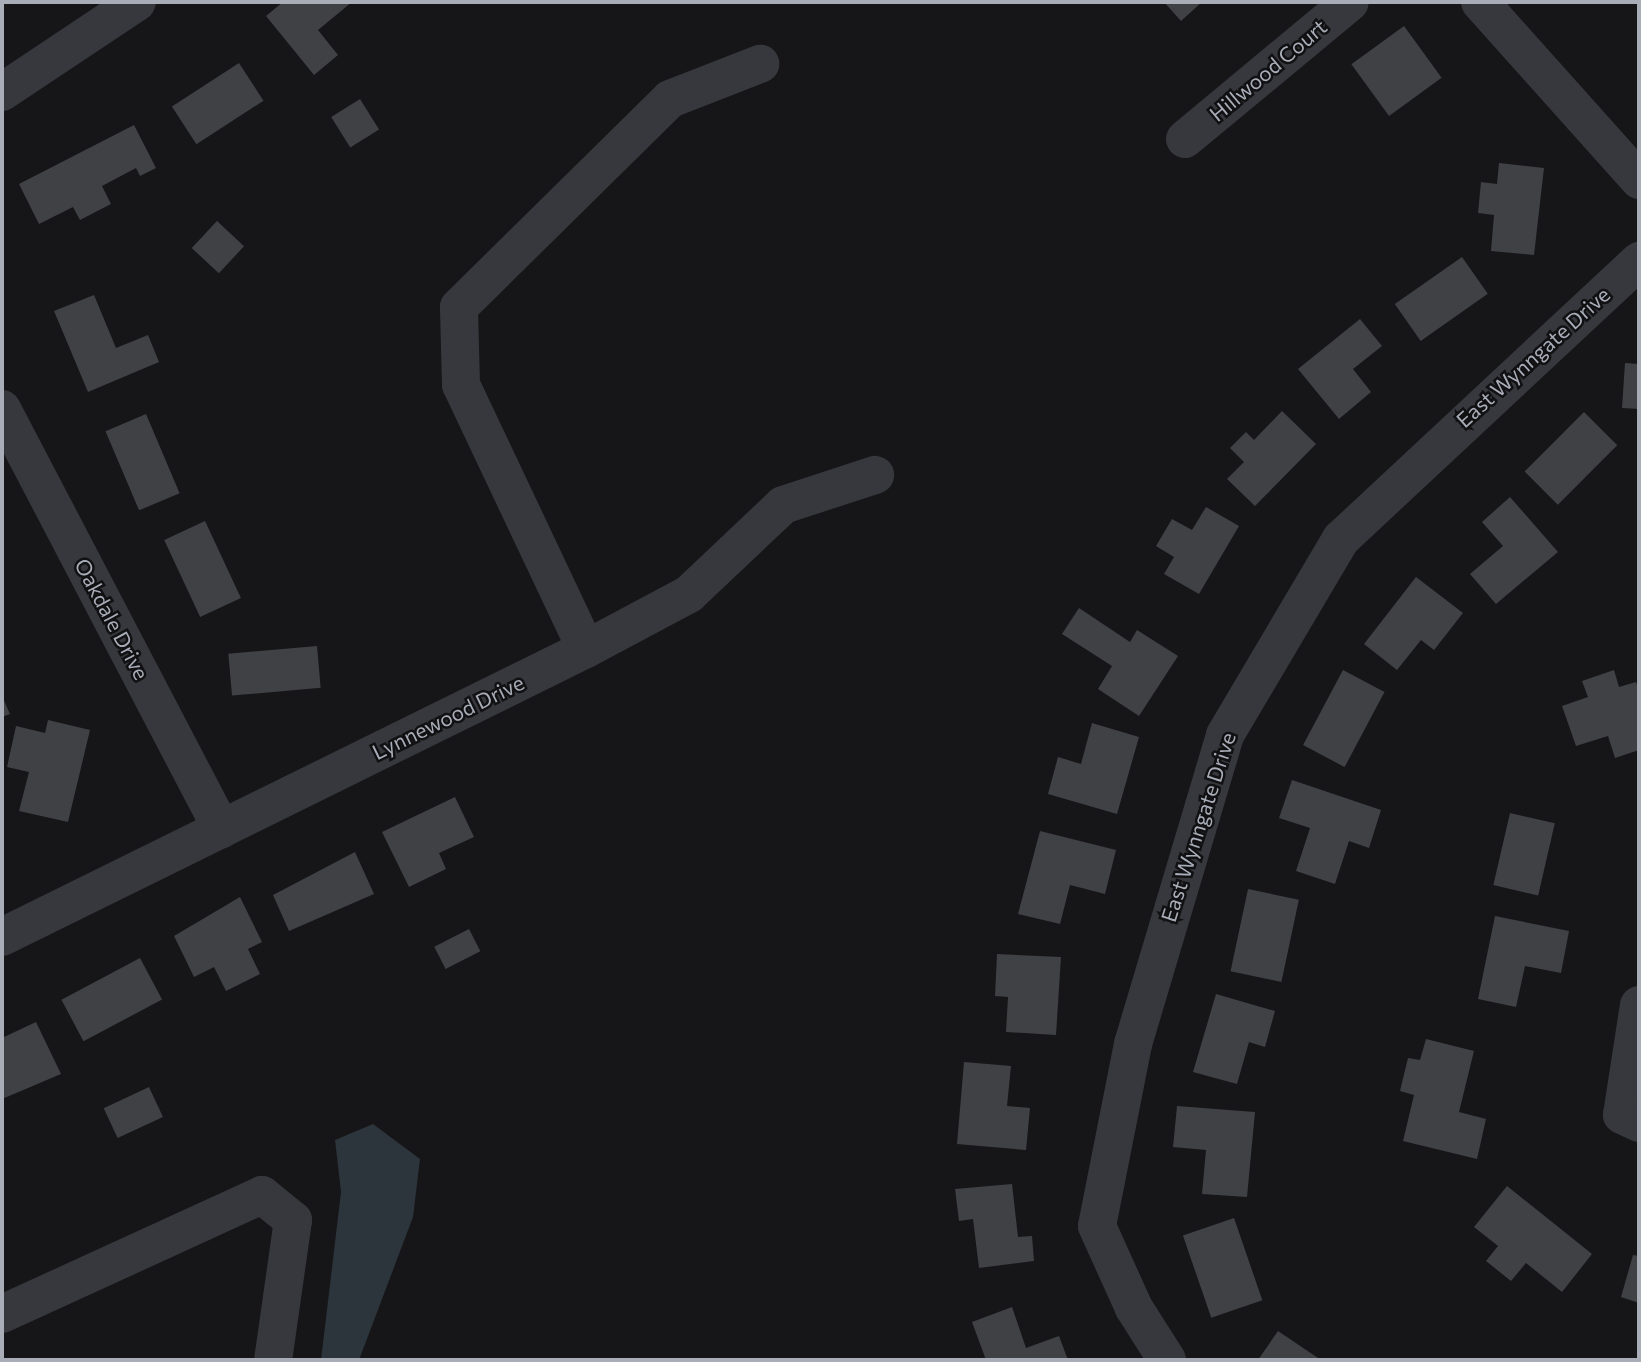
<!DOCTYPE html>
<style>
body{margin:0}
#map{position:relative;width:1641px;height:1362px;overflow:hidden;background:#161618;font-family:Commissioner,sans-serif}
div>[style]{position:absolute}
.water>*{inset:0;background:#2c353c}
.building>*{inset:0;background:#404145;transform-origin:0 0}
.minor>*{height:38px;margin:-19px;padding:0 19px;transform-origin:19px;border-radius:19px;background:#37383d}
span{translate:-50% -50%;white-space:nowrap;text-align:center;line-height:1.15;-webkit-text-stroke:5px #111113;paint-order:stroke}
.street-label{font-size:21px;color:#a8adb8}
.frame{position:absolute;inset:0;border:4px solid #a8adb8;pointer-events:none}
</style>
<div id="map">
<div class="water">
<div style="clip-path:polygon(373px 1124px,420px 1159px,413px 1217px,359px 1360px,321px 1360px,341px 1192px,335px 1140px)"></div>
</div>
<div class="building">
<div style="clip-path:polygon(283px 2px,352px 2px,318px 30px,338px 55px,314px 75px,266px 16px)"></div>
<div style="clip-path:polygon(1164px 2px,1202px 2px,1181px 21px)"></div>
<div style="left:1404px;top:26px;width:64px;height:65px;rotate:54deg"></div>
<div style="left:239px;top:63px;width:45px;height:80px;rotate:57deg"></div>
<div style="left:360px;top:99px;width:36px;height:34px;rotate:58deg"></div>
<div style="clip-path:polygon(134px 125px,156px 168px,140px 176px,136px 168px,102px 186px,111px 204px,80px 220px,73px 207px,39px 224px,19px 184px)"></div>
<div style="clip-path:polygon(1499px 163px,1544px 168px,1534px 255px,1491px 251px,1494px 215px,1478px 213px,1481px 182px,1497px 184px)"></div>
<div style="left:217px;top:221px;width:37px;height:37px;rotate:43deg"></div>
<div style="left:1462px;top:257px;width:45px;height:82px;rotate:55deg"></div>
<div style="clip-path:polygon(94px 295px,116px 348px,148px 335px,159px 362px,88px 392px,54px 311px)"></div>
<div style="clip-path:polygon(1360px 319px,1382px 346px,1353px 369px,1371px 392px,1339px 419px,1298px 369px)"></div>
<div style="clip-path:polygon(1625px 363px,1639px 364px,1639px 409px,1622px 408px)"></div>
<div style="clip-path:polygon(1282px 411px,1316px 444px,1255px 506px,1227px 479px,1244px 462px,1230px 448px,1246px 432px,1254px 440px)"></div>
<div style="left:1584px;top:412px;width:47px;height:84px;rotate:45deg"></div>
<div style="left:146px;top:414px;width:86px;height:44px;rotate:67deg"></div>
<div style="clip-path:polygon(1510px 497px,1558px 552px,1496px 604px,1470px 574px,1503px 546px,1482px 522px)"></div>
<div style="clip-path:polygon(1206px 507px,1239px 526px,1199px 594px,1164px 574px,1174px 557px,1156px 546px,1172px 519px,1192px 530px)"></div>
<div style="left:205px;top:521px;width:85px;height:45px;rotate:65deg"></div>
<div style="clip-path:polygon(1416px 577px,1463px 613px,1434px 650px,1421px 640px,1397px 670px,1364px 644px)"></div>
<div style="clip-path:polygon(1079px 608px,1130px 642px,1137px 630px,1178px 656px,1139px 716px,1098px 689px,1112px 666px,1062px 634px)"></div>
<div style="left:317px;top:646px;width:42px;height:89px;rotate:85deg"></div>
<div style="left:1343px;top:670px;width:47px;height:85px;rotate:28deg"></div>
<div style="clip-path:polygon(1614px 670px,1619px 687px,1636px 682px,1639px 691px,1639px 750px,1615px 758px,1608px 736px,1576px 746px,1562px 706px,1588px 697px,1582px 681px)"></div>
<div style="clip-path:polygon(2px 696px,10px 714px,2px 717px)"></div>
<div style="clip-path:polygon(48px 720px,90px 730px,68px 822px,19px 811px,29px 772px,7px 767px,16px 726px,45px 733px)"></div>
<div style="clip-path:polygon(1092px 723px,1139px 737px,1117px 814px,1048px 794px,1058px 757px,1081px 764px)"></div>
<div style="clip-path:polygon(1292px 780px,1381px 810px,1369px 848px,1349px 841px,1335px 884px,1296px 871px,1310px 828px,1279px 818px)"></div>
<div style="clip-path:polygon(455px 797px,474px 837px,439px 853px,446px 869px,409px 887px,382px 832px)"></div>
<div style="left:1510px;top:813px;width:46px;height:74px;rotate:13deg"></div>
<div style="clip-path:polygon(1040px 831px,1116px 850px,1105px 894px,1070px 885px,1060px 924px,1018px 914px)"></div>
<div style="clip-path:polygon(355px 852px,374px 894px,289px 931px,273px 895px)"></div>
<div style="left:1248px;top:889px;width:52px;height:84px;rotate:12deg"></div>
<div style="clip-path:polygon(240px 897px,262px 942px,248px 949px,260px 974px,226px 991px,214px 967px,194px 977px,174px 936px)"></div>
<div style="clip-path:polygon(1495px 916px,1569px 931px,1561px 973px,1525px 966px,1516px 1007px,1478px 999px)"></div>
<div style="left:469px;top:929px;width:25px;height:39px;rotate:63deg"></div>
<div style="clip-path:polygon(997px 954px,1061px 957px,1056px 1035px,1006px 1032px,1008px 997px,995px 996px)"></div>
<div style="left:140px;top:958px;width:47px;height:89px;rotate:62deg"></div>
<div style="clip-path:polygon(1216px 994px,1275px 1011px,1265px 1047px,1249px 1042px,1237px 1084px,1193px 1072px)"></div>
<div style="clip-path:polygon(36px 1022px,61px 1074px,2px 1099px,2px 1038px)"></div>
<div style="clip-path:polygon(1426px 1039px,1474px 1051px,1459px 1112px,1486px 1119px,1477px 1159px,1403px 1141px,1414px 1095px,1400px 1091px,1408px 1058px,1420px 1060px)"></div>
<div style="clip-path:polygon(964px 1062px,1011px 1066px,1007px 1106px,1030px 1108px,1026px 1150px,957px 1144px)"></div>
<div style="left:149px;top:1087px;width:33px;height:50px;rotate:65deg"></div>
<div style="clip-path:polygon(1177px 1106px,1255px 1112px,1247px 1197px,1202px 1194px,1206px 1150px,1173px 1147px)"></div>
<div style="clip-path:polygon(1012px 1184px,1018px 1237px,1032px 1236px,1034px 1261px,979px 1268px,973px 1219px,959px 1221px,955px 1189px)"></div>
<div style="clip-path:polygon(1507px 1186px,1592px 1254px,1562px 1292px,1526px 1263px,1511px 1281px,1486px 1261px,1498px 1246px,1474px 1227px)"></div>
<div style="left:1234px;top:1218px;width:87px;height:54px;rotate:71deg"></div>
<div style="clip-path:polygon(1633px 1255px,1639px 1256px,1639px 1303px,1621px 1297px)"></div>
<div style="clip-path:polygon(1012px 1307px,1026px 1348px,1059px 1336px,1068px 1360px,986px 1360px,972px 1322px)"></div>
<div style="clip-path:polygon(1278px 1331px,1321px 1360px,1258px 1360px)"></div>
</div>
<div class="minor">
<div style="left:1480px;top:2px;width:239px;rotate:48.2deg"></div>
<div style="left:2px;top:92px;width:162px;rotate:-33.7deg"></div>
<div style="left:1185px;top:139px;width:214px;rotate:-39.7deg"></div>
<div style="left:2px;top:409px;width:474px;rotate:62.4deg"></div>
<div style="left:586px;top:649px;width:292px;rotate:-115.3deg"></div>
<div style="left:461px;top:385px;width:78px;rotate:-91.5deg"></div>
<div style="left:459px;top:307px;width:296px;rotate:-44.6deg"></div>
<div style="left:670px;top:99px;width:97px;rotate:-21.3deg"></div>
<div style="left:2px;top:937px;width:651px;rotate:-26.25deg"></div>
<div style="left:586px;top:649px;width:117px;rotate:-28.1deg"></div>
<div style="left:689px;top:594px;width:129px;rotate:-43.4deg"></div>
<div style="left:783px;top:505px;width:97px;rotate:-18.1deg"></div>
<div style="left:1639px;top:1005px;width:111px;rotate:98.8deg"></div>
<div style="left:1622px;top:1115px;width:19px;rotate:25deg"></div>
<div style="left:2px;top:1314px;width:286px;rotate:-24.6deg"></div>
<div style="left:262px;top:1195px;width:40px;rotate:39deg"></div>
<div style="left:293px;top:1220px;width:141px;rotate:98.1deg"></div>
<div style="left:1167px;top:1360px;width:62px;rotate:-122.4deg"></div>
<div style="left:1134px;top:1308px;width:90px;rotate:-114.3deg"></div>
<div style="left:1097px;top:1226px;width:186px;rotate:-78.8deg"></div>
<div style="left:1133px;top:1044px;width:322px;rotate:-73.4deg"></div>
<div style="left:1225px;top:735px;width:228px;rotate:-59.4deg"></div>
<div style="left:1341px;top:539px;width:408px;rotate:-43deg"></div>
</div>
<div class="street-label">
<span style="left:1268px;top:70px;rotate:-40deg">Hillwood Court</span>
<span style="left:1533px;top:357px;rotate:-42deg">East Wynngate Drive</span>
<span style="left:112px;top:619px;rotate:62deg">Oakdale Drive</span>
<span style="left:448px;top:717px;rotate:-26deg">Lynnewood Drive</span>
<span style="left:1198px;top:827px;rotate:-72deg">East Wynngate Drive</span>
</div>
<div class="frame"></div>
</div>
